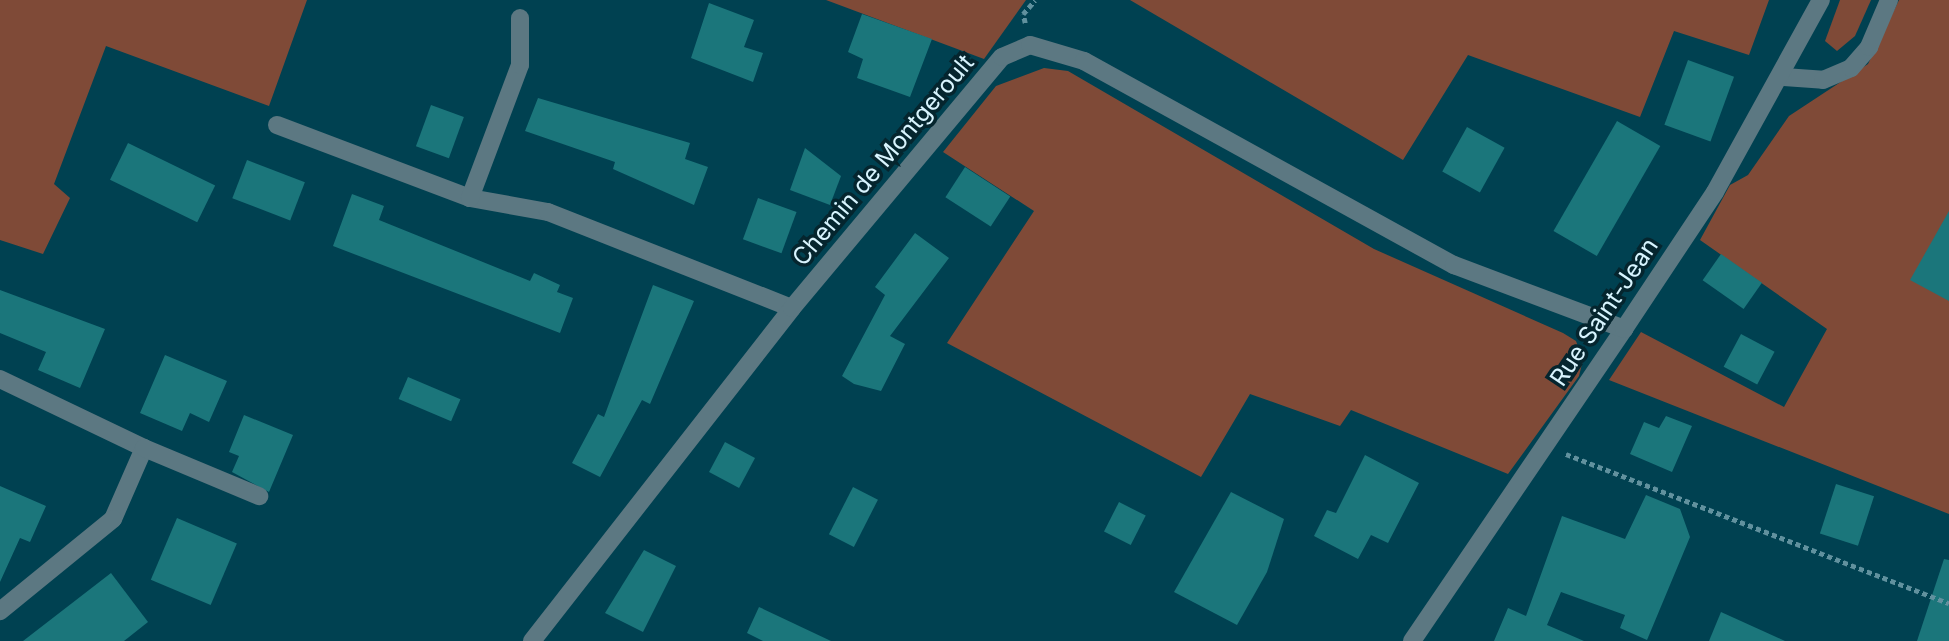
<!DOCTYPE html>
<style>
body{margin:0}
#map{position:relative;width:1949px;height:641px;overflow:hidden;background:#004151;font-family:Inter,sans-serif}
div>[style]{position:absolute}
.green>*{inset:0;background:#7f4a37}
.building>*{inset:0;background:#1b767b;transform-origin:0 0}
.path>*{height:4.5px;margin-top:-2.25px;transform-origin:0;background:repeating-linear-gradient(90deg,#61919e 0 5px,transparent 0 8.5px)}
.minor>*{height:18px;margin:-9px;padding:0 9px;transform-origin:9px;border-radius:9px;background:#5c7882}
.tertiary>*{height:18px;margin:-9px;padding:0 9px;transform-origin:9px;border-radius:9px;background:#5c7882}
span{translate:-50% -50%;white-space:nowrap;text-align:center;line-height:1.15;-webkit-text-stroke:7px #05252e;paint-order:stroke}
.street-label{font-size:24px;color:#d8f4fe}
</style>
<div id="map">
<div class="green">
<div style="clip-path:polygon(0 0,307px 0,269px 106px,106px 46px,54px 184px,70px 198px,43px 254px,0 240px)"></div>
<div style="clip-path:polygon(826px 0,1026px 0,984px 59px)"></div>
<div style="clip-path:polygon(1130px 0,1769px 0,1749px 55px,1674px 31px,1640px 117px,1468px 55px,1403px 160px)"></div>
<div style="clip-path:polygon(1840px 0,1871px 0,1855px 36px,1837px 51px,1825px 41px)"></div>
<div style="clip-path:polygon(1899px 0,1949px 0,1949px 514px,1609px 380px,1641px 332px,1784px 407px,1827px 329px,1700px 240px,1730px 185px,1748px 175px,1789px 116px,1868px 64px)"></div>
<div style="clip-path:polygon(1044px 68px,1068px 71px,1374px 249px,1563px 333px,1576px 341px,1583px 360px,1579px 376px,1508px 474px,1351px 410px,1340px 426px,1250px 394px,1201px 477px,947px 343px,1034px 211px,943px 152px,996px 86px)"></div>
</div>
<div class="building">
<div style="clip-path:polygon(709px 3px,754px 20px,744px 47px,763px 53px,753px 82px,691px 58px)"></div>
<div style="clip-path:polygon(862px 14px,932px 39px,910px 97px,857px 78px,863px 59px,848px 52px)"></div>
<div style="left:1688px;top:60px;width:49px;height:69px;rotate:20deg"></div>
<div style="clip-path:polygon(538px 98px,690px 143px,685px 159px,708px 167px,694px 205px,613px 169px,615px 162px,525px 131px)"></div>
<div style="left:431px;top:105px;width:35px;height:44px;rotate:20deg"></div>
<div style="left:1617px;top:121px;width:50px;height:127px;rotate:30deg"></div>
<div style="left:1467px;top:127px;width:43px;height:51px;rotate:29deg"></div>
<div style="left:128px;top:143px;width:97px;height:41px;rotate:26deg"></div>
<div style="clip-path:polygon(805px 148px,841px 176px,830px 205px,790px 190px)"></div>
<div style="left:247px;top:160px;width:62px;height:41px;rotate:21deg"></div>
<div style="left:965px;top:167px;width:54px;height:36px;rotate:33deg"></div>
<div style="clip-path:polygon(352px 194px,384px 206px,379px 220px,530px 281px,534px 273px,560px 285px,557px 292px,573px 298px,560px 333px,333px 246px)"></div>
<div style="left:758px;top:198px;width:41px;height:44px;rotate:20deg"></div>
<div style="clip-path:polygon(1949px 211px,1949px 301px,1910px 280px)"></div>
<div style="clip-path:polygon(915px 233px,949px 258px,890px 336px,905px 344px,881px 391px,854px 384px,842px 376px,885px 295px,875px 287px)"></div>
<div style="left:1721px;top:254px;width:50px;height:32px;rotate:35deg"></div>
<div style="clip-path:polygon(653px 285px,694px 301px,650px 404px,642px 400px,600px 477px,572px 463px,598px 414px,604px 417px)"></div>
<div style="clip-path:polygon(0 290px,105px 329px,80px 388px,38px 370px,46px 352px,0 333px)"></div>
<div style="left:1741px;top:334px;width:38px;height:37px;rotate:28deg"></div>
<div style="clip-path:polygon(165px 355px,227px 381px,209px 422px,190px 413px,182px 431px,140px 413px)"></div>
<div style="left:408px;top:377px;width:57px;height:24px;rotate:23deg"></div>
<div style="clip-path:polygon(244px 415px,293px 435px,269px 492px,232px 472px,239px 456px,229px 452px)"></div>
<div style="clip-path:polygon(1666px 416px,1692px 426px,1672px 472px,1630px 454px,1644px 422px,1659px 428px)"></div>
<div style="left:725px;top:442px;width:34px;height:34px;rotate:28deg"></div>
<div style="clip-path:polygon(1365px 455px,1419px 483px,1388px 543px,1371px 535px,1358px 559px,1314px 536px,1327px 510px,1336px 513px)"></div>
<div style="left:1836px;top:484px;width:40px;height:52px;rotate:18deg"></div>
<div style="clip-path:polygon(0 486px,46px 506px,30px 542px,20px 538px,0 582px)"></div>
<div style="left:853px;top:487px;width:28px;height:53px;rotate:27deg"></div>
<div style="clip-path:polygon(1231px 492px,1284px 519px,1267px 572px,1237px 625px,1174px 592px)"></div>
<div style="clip-path:polygon(1646px 495px,1680px 509px,1690px 537px,1647px 640px,1620px 628px,1625px 615px,1561px 592px,1547px 625px,1584px 641px,1494px 641px,1508px 608px,1526px 616px,1562px 516px,1625px 539px)"></div>
<div style="left:1119px;top:502px;width:30px;height:33px;rotate:27deg"></div>
<div style="left:177px;top:518px;width:65px;height:67px;rotate:23deg"></div>
<div style="clip-path:polygon(644px 550px,676px 566px,643px 632px,605px 613px)"></div>
<div style="clip-path:polygon(1944px 559px,1949px 560px,1949px 641px,1917px 641px)"></div>
<div style="clip-path:polygon(111px 573px,148px 622px,124px 641px,23px 641px)"></div>
<div style="clip-path:polygon(759px 607px,831px 641px,763px 641px,747px 633px)"></div>
<div style="clip-path:polygon(1721px 612px,1785px 641px,1709px 641px)"></div>
</div>
<div class="path">
<div style="left:1025px;top:23px;width:9px;rotate:-103deg"></div>
<div style="left:1023px;top:14px;width:18px;rotate:-49deg"></div>
<div style="left:1566px;top:454px;width:411px;rotate:21.3deg"></div>
</div>
<div class="minor">
<div style="left:1784px;top:77px;width:39px;rotate:4deg"></div>
<div style="left:1823px;top:80px;width:30px;rotate:-23deg"></div>
<div style="left:1851px;top:68px;width:28px;rotate:-49deg"></div>
<div style="left:1869px;top:47px;width:51px;rotate:-66.9deg"></div>
<div style="left:277px;top:125px;width:206px;rotate:20.7deg"></div>
<div style="left:470px;top:198px;width:79px;rotate:10.2deg"></div>
<div style="left:548px;top:212px;width:262px;rotate:21.5deg"></div>
<div style="left:470px;top:198px;width:142px;rotate:-69.4deg"></div>
<div style="left:520px;top:65px;width:47px;rotate:-90deg"></div>
<div style="left:0;top:379px;width:160px;rotate:25.6deg"></div>
<div style="left:144px;top:448px;width:77px;rotate:113.6deg"></div>
<div style="left:113px;top:519px;width:146px;rotate:140.8deg"></div>
<div style="left:144px;top:448px;width:125px;rotate:22.7deg"></div>
<div style="left:1412px;top:641px;width:377px;rotate:-55.8deg"></div>
</div>
<div class="tertiary">
<div style="left:532px;top:641px;width:422px;rotate:-52deg"></div>
<div style="left:792px;top:308px;width:327px;rotate:-50.1deg"></div>
<div style="left:1002px;top:57px;width:30px;rotate:-23deg"></div>
<div style="left:1030px;top:45px;width:56px;rotate:16.5deg"></div>
<div style="left:1084px;top:61px;width:423px;rotate:28.9deg"></div>
<div style="left:1454px;top:265px;width:182px;rotate:20.6deg"></div>
<div style="left:1624px;top:329px;width:164px;rotate:-56.4deg"></div>
<div style="left:1715px;top:192px;width:219px;rotate:-61.1deg"></div>
</div>
<div class="street-label">
<span style="left:883px;top:160px;rotate:-50deg">Chemin de Montgeroult</span>
<span style="left:1604px;top:312px;rotate:-56deg">Rue Saint-Jean</span>
</div>
</div>
